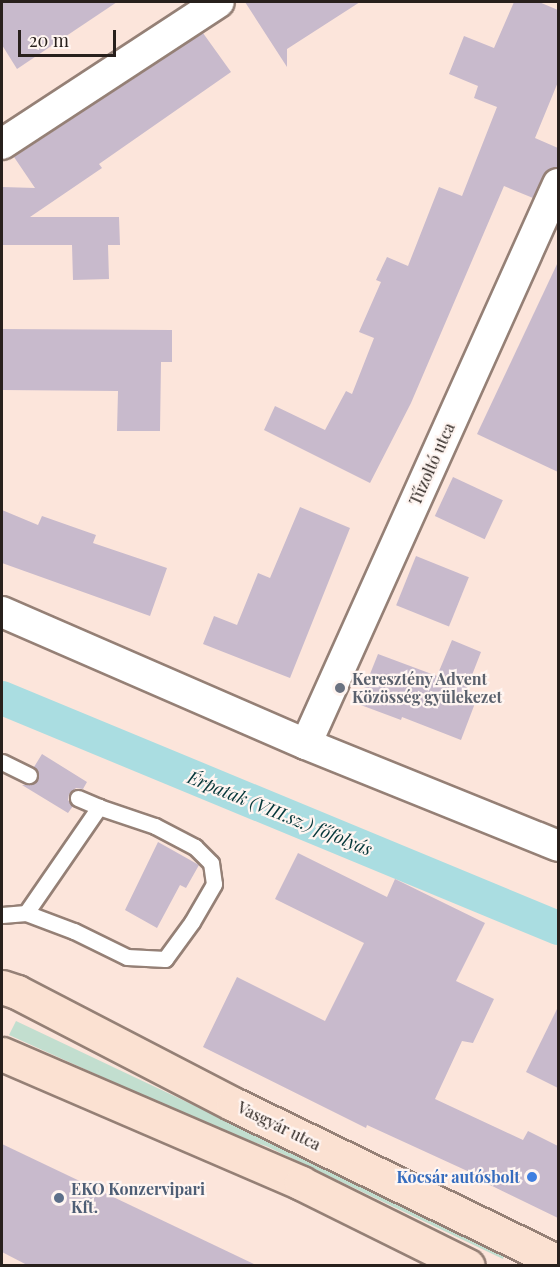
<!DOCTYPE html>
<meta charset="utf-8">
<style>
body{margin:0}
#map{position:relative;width:560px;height:1267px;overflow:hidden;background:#fce5db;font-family:"Playfair Display",serif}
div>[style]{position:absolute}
.green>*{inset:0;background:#c2decf}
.canal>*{height:34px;margin:-17px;padding:0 17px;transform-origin:17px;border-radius:17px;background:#aadde1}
.building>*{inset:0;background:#c8bacc;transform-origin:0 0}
.roads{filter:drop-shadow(2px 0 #958076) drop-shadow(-2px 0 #958076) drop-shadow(0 2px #958076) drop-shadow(0 -2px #958076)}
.lane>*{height:15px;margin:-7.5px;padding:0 7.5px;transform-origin:7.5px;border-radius:7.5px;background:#fff}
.street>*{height:30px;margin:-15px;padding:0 15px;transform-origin:15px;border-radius:15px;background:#fff}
.secondary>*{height:33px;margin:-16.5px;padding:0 16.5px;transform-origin:16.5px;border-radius:16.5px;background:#fbe1d2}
.dots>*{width:16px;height:16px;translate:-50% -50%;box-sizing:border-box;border:3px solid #fff5f1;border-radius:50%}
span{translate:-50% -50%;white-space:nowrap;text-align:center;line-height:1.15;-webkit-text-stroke:4.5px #fff5f1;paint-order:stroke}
.street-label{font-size:16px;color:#28201c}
.worship-label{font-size:16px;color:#5b616d;font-weight:700}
.left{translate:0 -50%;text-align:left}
.shop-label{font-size:16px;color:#366cbe;font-weight:700}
.right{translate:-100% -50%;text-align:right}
.service-label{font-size:16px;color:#4e5e75;font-weight:700}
.water-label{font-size:18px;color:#05373a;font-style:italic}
.frame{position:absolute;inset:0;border:3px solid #28201c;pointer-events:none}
.scale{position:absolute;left:18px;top:30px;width:98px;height:27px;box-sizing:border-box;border:3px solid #28201c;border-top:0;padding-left:8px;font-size:18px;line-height:21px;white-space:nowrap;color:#28201c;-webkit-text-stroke:4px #fff5f1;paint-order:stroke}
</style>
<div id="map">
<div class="green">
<div style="clip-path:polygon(16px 1021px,505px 1253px,503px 1259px,266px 1146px,231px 1135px,9px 1035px)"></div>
</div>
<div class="canal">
<div style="left:2px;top:698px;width:602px;rotate:22.47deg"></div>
</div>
<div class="building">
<div style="clip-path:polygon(2px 2px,117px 2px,17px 69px,2px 45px)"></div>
<div style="clip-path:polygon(245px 2px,360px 2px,287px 49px,287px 67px)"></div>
<div style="clip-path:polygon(514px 2px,539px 2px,558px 10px,558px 82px,535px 138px,558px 148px,558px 167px,547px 170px,533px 198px,504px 186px,411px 403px,370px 483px,264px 430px,275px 406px,325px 430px,346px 391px,352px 394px,374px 338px,359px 332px,381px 282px,376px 280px,387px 257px,408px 266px,439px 187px,462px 196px,497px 107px,474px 98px,478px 86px,449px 74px,464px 36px,494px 48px)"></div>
<div style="clip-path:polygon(203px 33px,231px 72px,99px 164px,102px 168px,30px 217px,119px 217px,120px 245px,108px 245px,109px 279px,73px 280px,72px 245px,2px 245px,2px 187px,35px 188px,14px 157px)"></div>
<div style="clip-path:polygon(558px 262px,558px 472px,477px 434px)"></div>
<div style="clip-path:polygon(2px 329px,172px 330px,172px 362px,161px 362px,160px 431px,117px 431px,118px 391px,2px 390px)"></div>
<div style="left:453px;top:477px;width:55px;height:43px;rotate:25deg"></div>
<div style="clip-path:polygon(300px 507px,350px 528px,290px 678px,203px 644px,214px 616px,237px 625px,258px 573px,270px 578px)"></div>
<div style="clip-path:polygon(2px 510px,38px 525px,42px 516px,96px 535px,93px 543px,167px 568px,150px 616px,2px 563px)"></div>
<div style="left:416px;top:556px;width:57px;height:53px;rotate:22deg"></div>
<div style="clip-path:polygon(452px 640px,481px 652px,465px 693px,477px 698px,461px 740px,402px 717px,401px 720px,358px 704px,378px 654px,437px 676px)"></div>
<div style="clip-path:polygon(42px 754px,87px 782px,83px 789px,76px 788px,69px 794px,68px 800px,73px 806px,68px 813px,22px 785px,30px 785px,37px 780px,39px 774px,34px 767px)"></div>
<div style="clip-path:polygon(158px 842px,199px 865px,186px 888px,180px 885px,157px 928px,125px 910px)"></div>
<div style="clip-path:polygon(298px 853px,387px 897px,395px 879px,485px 923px,456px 981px,494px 999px,473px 1043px,462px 1041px,435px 1099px,523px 1140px,528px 1131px,558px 1146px,558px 1218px,486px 1183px,487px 1180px,367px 1125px,366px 1128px,203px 1047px,237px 977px,325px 1021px,364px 943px,275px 899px)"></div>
<div style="clip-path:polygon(558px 1007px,558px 1088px,526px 1072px)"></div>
<div style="clip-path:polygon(2px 1144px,258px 1266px,29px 1266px,2px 1252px)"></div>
</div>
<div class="roads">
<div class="lane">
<div style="left:2px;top:762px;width:30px;rotate:26deg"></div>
<div style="left:26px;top:913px;width:51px;rotate:20.6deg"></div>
<div style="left:74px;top:931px;width:59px;rotate:26.1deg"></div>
<div style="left:127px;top:957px;width:38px;rotate:3deg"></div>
<div style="left:165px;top:959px;width:46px;rotate:-53.9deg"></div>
<div style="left:192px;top:922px;width:44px;rotate:-59.9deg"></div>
<div style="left:214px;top:884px;width:21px;rotate:-98deg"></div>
<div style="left:211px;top:863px;width:23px;rotate:-135deg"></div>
<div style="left:195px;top:847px;width:45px;rotate:-152.3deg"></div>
<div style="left:155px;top:826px;width:59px;rotate:-161.3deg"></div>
<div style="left:2px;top:915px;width:24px;rotate:-5deg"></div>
<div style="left:26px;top:913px;width:129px;rotate:-55.4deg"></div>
<div style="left:99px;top:807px;width:23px;rotate:-157deg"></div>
</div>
<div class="street">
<div style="left:2px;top:144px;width:259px;rotate:-33.2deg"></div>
<div style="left:2px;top:612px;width:331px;rotate:23.5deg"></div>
<div style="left:306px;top:744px;width:272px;rotate:22deg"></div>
<div style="left:306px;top:744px;width:614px;rotate:-65.77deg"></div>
</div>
<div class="secondary">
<div style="left:2px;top:987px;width:16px;rotate:18deg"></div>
<div style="left:17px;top:992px;width:243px;rotate:27.4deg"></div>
<div style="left:233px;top:1104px;width:361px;rotate:25.9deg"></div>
<div style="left:2px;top:1054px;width:326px;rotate:23.3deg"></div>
<div style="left:301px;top:1183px;width:186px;rotate:26.4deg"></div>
</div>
</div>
<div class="dots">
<div style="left:340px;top:688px;background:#6b7280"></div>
<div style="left:532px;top:1177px;background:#3f7fe0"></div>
<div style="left:59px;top:1198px;background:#5c6f8a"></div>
</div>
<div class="street-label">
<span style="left:432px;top:464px;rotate:-66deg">Tűzoltó utca</span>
<span style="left:279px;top:1126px;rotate:26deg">Vasgyár utca</span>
</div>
<div class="worship-label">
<span class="left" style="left:352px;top:688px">Keresztény Advent<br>Közösség gyülekezet</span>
</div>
<div class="shop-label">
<span class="right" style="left:520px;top:1177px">Kocsár autósbolt</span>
</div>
<div class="service-label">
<span class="left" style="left:71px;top:1198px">EKO Konzervipari<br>Kft.</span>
</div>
<div class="water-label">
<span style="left:280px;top:813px;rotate:22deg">Érpatak (VIII.sz.) főfolyás</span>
</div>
<div class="frame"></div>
<div class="scale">20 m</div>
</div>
